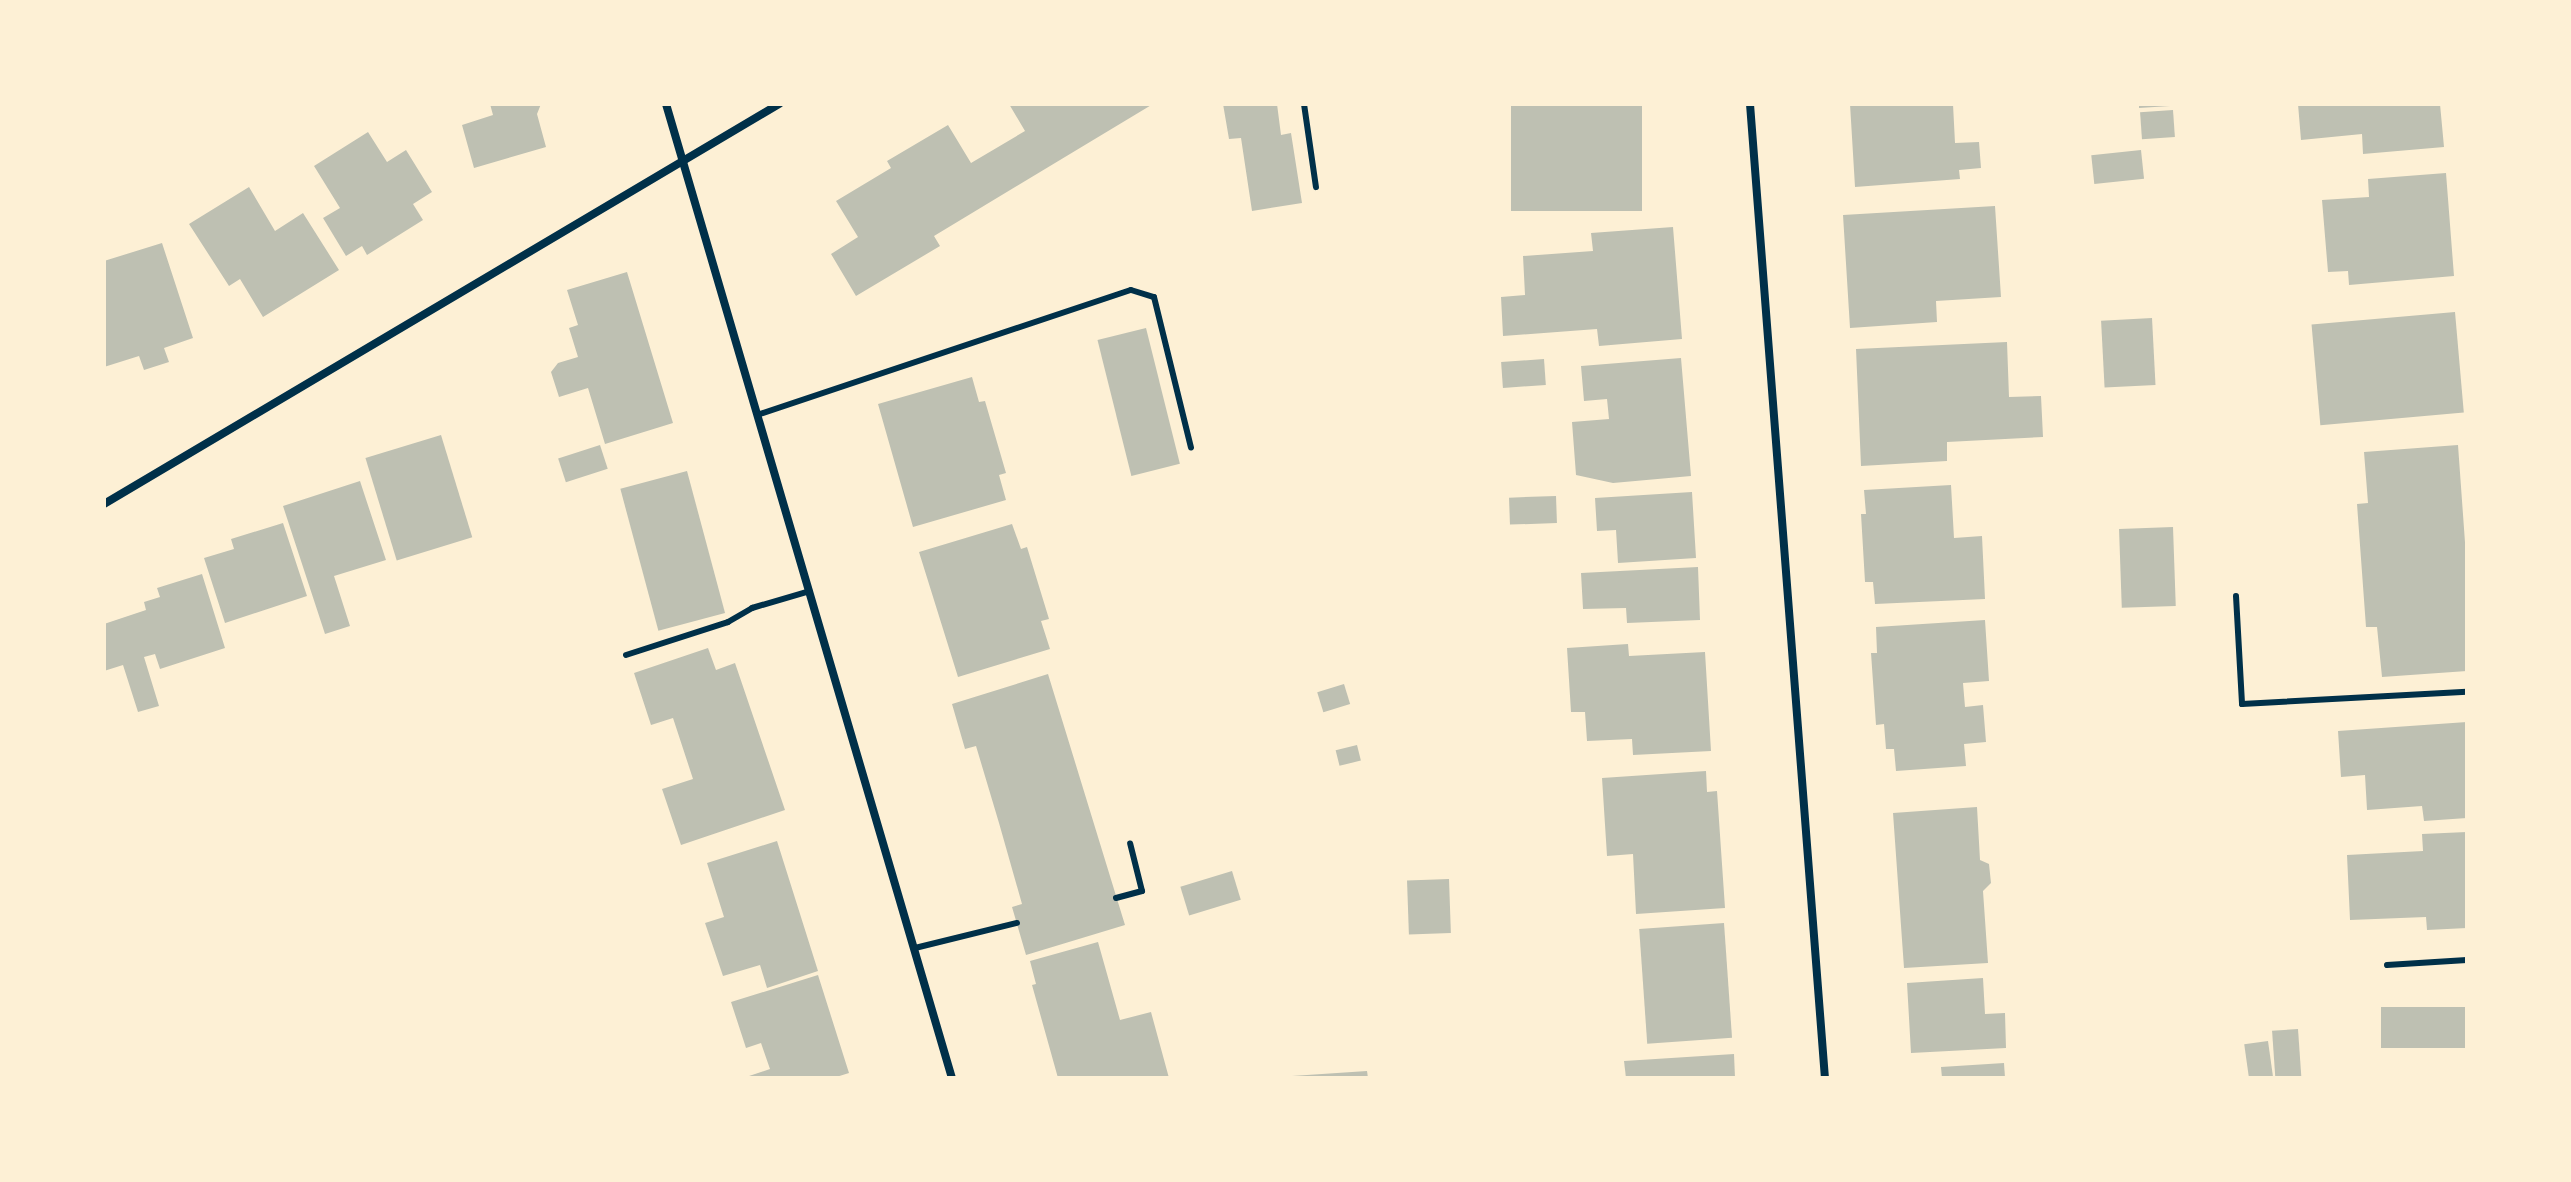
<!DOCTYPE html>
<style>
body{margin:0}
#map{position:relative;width:2571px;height:1182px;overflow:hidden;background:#fdf0d5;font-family:Quicksand,sans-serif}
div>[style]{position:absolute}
.building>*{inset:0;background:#bec0b2;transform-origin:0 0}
.service>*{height:6px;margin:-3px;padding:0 3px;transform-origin:3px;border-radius:3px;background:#003049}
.minor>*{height:8px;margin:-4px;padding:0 4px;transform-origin:4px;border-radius:4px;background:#003049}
span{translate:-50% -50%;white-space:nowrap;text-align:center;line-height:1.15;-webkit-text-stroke:8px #fdf0d5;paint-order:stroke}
.frame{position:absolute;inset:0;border:106px solid #fdf0d5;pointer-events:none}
</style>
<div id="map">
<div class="building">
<div style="clip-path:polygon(490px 104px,541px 104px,537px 114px,546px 147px,474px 168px,462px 125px,493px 115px)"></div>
<div style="clip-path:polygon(1009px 104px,1153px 104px,934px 236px,940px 246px,856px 296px,831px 254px,858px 237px,836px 201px,891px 168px,887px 161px,948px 125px,971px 163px,1025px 131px)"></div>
<div style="clip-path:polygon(1223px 104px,1277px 104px,1281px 135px,1291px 133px,1302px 203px,1252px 211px,1241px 138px,1229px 139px)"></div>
<div style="left:1511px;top:104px;width:131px;height:107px"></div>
<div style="clip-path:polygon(1850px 104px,1953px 104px,1955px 143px,1979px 142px,1981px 168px,1959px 170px,1960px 179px,1855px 187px)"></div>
<div style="clip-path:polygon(2139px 104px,2170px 104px,2170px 106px,2139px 108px)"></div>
<div style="clip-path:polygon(2298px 104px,2440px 104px,2444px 147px,2363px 154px,2362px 134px,2301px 140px)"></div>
<div style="left:2173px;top:110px;width:27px;height:33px;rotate:86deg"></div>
<div style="clip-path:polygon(368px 132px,387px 162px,406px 150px,432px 192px,413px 204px,423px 220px,367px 255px,362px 246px,346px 256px,323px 218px,340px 208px,314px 166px)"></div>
<div style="left:2141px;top:150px;width:29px;height:50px;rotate:84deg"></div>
<div style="clip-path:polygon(2446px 173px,2454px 276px,2349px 285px,2348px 271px,2328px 272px,2322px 200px,2369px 197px,2368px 179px)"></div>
<div style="clip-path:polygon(249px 187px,275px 231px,303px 213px,339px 270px,263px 317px,240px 279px,229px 286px,189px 224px)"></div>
<div style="clip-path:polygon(1995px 206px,2001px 297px,1936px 301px,1937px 322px,1850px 328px,1843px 215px)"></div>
<div style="clip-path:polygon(1673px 227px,1682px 339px,1599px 346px,1597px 329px,1503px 336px,1501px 297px,1525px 295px,1523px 256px,1593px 251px,1591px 233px)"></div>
<div style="clip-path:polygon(162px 243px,193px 338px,164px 348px,169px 362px,144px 370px,139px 356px,104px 367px,104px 261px)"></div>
<div style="clip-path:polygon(627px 272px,673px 423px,605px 444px,588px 388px,559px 397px,551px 372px,558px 363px,578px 357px,569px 328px,578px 325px,567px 290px)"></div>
<div style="left:2455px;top:312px;width:101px;height:144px;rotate:85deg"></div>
<div style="left:2152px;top:318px;width:67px;height:51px;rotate:87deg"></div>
<div style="left:1146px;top:328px;width:140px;height:50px;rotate:76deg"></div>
<div style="clip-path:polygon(2007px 342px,2009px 397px,2041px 396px,2043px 437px,1947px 442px,1947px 461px,1861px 466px,1856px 349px)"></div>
<div style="clip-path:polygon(1681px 358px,1691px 476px,1613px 483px,1576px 475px,1572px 422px,1609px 419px,1607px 399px,1584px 401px,1581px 366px)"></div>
<div style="left:1544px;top:359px;width:26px;height:43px;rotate:86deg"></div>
<div style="clip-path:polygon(972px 377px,979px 402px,985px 401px,1006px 473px,999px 475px,1006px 500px,913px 527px,878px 404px)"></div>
<div style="left:441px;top:435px;width:107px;height:79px;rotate:73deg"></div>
<div style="left:600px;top:445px;width:25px;height:44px;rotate:72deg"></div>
<div style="clip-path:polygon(2458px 445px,2467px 570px,2467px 671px,2382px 677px,2377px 627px,2366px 627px,2357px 504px,2368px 503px,2364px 452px)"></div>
<div style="left:687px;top:471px;width:147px;height:69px;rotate:75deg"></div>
<div style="clip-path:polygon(360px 481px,386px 560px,334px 576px,350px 626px,325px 634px,283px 506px)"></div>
<div style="clip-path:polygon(1951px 485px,1954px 538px,1982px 536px,1985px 599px,1875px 604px,1873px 582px,1865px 582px,1861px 514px,1866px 514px,1864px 490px)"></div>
<div style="clip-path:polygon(1692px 492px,1696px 558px,1618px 563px,1616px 530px,1597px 531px,1595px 498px)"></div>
<div style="left:1556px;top:496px;width:27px;height:47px;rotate:88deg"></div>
<div style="clip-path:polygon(283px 523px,307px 596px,225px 623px,204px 558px,234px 549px,231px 539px)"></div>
<div style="clip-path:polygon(1012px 524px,1021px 549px,1027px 547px,1049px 619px,1041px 621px,1050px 649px,958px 677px,919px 552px)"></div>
<div style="left:2173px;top:527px;width:79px;height:54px;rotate:88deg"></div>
<div style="clip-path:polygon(1698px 567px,1700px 620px,1627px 623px,1626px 608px,1583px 609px,1581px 573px)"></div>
<div style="clip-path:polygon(202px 574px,225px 648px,160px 669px,155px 654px,144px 657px,159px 706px,138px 712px,123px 665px,104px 671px,104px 624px,146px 610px,144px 602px,160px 597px,157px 588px)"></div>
<div style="clip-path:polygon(1985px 620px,1989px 681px,1963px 683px,1965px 707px,1983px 705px,1986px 742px,1964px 744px,1966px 766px,1896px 771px,1894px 749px,1886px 749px,1884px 724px,1876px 725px,1871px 653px,1877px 653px,1876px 627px)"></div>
<div style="clip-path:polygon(1628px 644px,1629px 656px,1705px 652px,1711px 751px,1633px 755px,1632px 739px,1587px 741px,1585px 712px,1571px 712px,1567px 648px)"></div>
<div style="clip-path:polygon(708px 648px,716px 670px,735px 663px,785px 810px,681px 845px,662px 789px,693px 779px,673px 718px,651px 725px,634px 673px)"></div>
<div style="clip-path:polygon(1048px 674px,1125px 925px,1026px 955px,1012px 907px,1022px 904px,999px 823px,976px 746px,965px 749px,952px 704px)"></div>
<div style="left:1344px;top:684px;width:21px;height:28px;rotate:73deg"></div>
<div style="clip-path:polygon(2467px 722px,2467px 818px,2424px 821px,2422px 806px,2367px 810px,2365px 775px,2341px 777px,2338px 731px)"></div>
<div style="left:1357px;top:745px;width:16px;height:22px;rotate:76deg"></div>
<div style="clip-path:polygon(1706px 771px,1707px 792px,1717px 791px,1725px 908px,1636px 914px,1633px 854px,1607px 856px,1602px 778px)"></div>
<div style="clip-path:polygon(1977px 807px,1980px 860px,1989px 864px,1991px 883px,1983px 891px,1988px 963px,1904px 968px,1893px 813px)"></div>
<div style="clip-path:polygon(2467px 832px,2467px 928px,2427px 930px,2426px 917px,2350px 920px,2347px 855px,2423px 851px,2422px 834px)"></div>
<div style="clip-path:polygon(777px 841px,818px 971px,767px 988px,760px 965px,723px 976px,705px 923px,724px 917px,707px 863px)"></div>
<div style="left:1232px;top:871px;width:30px;height:54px;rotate:73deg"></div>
<div style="left:1449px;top:879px;width:54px;height:42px;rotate:88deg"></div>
<div style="left:1724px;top:923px;width:115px;height:85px;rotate:86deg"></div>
<div style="clip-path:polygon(1098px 942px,1120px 1020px,1151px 1012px,1169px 1078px,1058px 1078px,1032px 985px,1036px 984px,1030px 961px)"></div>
<div style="clip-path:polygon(818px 975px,849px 1073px,833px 1078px,743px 1078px,770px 1069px,761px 1043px,746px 1048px,731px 1002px)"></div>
<div style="clip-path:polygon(1983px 978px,1985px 1014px,2005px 1013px,2006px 1048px,1911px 1053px,1907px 983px)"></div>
<div style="left:2467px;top:1007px;width:41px;height:86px;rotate:90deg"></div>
<div style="left:2298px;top:1029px;width:49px;height:26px;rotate:86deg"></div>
<div style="left:2268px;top:1041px;width:37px;height:24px;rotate:82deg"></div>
<div style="clip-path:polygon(1734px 1054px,1735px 1078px,1626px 1078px,1624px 1061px)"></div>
<div style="clip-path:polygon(2004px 1063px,2005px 1078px,1942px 1078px,1941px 1067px)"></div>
<div style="clip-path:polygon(1367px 1071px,1368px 1078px,1292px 1078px,1292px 1076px)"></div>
</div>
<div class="service">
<div style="left:1304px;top:104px;width:84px;rotate:81.8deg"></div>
<div style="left:757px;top:415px;width:394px;rotate:-18.5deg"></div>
<div style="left:1131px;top:290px;width:24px;rotate:17deg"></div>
<div style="left:1154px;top:297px;width:155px;rotate:76.2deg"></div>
<div style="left:2236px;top:596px;width:108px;rotate:86.8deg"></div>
<div style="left:2242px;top:704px;width:225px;rotate:-3.1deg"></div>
<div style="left:626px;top:655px;width:107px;rotate:-17.9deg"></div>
<div style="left:728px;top:622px;width:28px;rotate:-30deg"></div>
<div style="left:752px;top:608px;width:60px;rotate:-16.3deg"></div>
<div style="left:1116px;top:898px;width:27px;rotate:-15deg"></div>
<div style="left:1142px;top:891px;width:49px;rotate:-104deg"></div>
<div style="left:915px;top:948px;width:105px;rotate:-13.8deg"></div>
<div style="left:2387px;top:965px;width:80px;rotate:-3.6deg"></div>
</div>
<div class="minor">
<div style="left:666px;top:104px;width:1015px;rotate:73.64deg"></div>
<div style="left:1750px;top:104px;width:977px;rotate:85.6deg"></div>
<div style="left:104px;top:504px;width:785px;rotate:-30.65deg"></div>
</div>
<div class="frame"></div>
</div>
